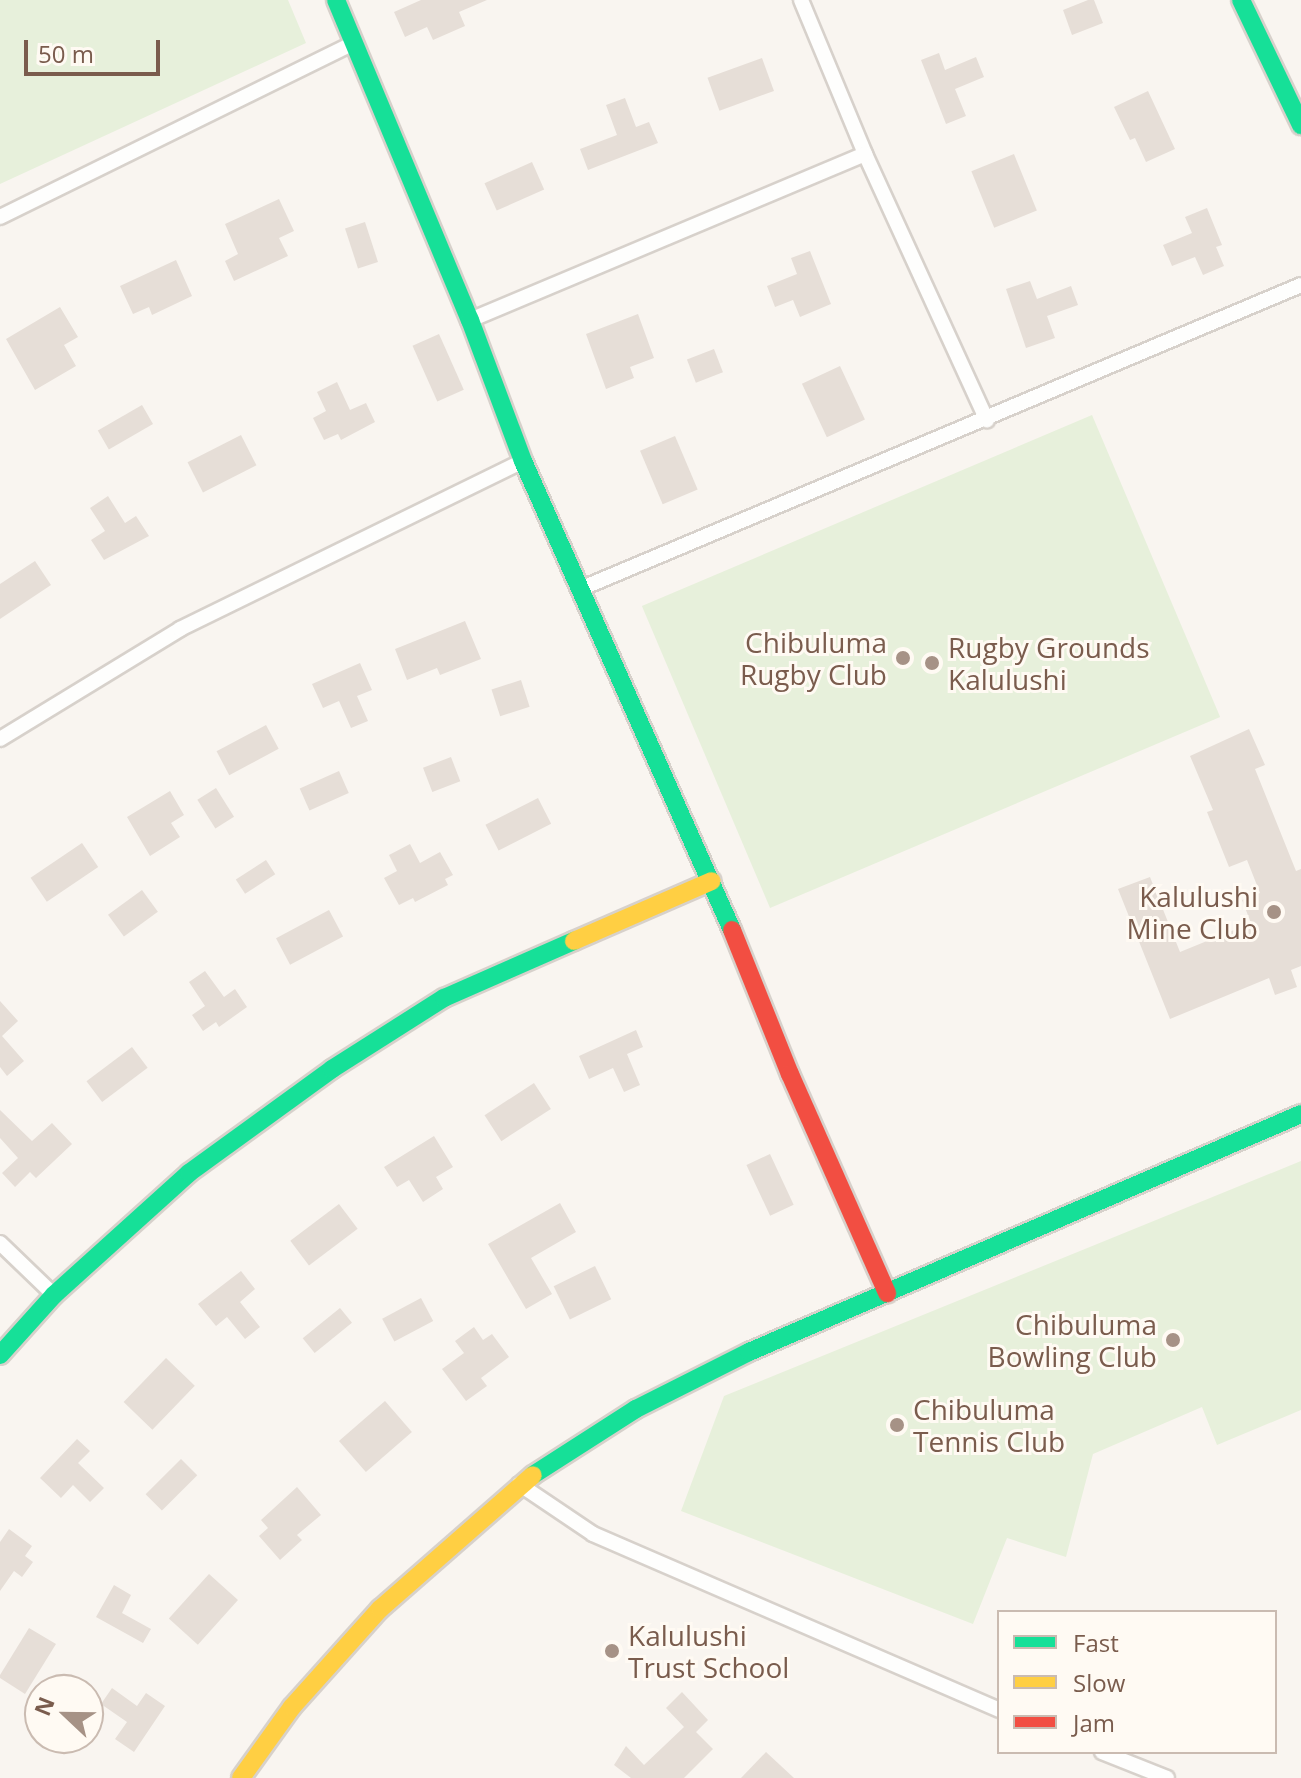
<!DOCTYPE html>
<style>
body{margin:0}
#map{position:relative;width:1301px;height:1778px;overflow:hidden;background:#f9f5f0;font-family:"Open Sans",sans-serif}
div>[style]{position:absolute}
.green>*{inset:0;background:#e7f0db;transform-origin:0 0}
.building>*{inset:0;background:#e6ded7;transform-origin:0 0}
.roads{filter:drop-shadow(2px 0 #d7d1cb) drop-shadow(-2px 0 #d7d1cb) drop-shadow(0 2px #d7d1cb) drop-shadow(0 -2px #d7d1cb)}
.street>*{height:14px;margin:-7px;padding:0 7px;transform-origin:7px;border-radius:7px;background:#fefefd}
.fast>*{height:18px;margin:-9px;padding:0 9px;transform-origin:9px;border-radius:9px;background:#16e098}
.slow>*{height:18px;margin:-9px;padding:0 9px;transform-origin:9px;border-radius:9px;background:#ffcf43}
.jam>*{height:18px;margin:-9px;padding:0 9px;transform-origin:9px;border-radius:9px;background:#f24e42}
.dots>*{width:22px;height:22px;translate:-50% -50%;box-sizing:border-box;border:4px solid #fffaf3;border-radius:50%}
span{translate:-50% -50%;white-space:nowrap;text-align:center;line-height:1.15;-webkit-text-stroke:6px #fffaf3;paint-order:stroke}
.poi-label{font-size:28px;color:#7a5c4d}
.right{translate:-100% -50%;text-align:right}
.left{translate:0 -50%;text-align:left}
.legend{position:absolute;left:997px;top:1610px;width:280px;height:144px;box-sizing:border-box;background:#fffaf3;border:2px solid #cabbb1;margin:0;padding:10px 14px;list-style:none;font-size:24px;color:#7a5c4d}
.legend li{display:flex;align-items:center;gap:16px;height:40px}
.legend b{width:40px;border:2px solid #cabbb1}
.north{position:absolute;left:24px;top:1674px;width:80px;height:80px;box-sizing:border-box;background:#fffaf3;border:2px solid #cabbb1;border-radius:50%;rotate:292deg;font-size:22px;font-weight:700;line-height:32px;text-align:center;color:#7a5c4d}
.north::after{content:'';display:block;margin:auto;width:28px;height:36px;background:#a69286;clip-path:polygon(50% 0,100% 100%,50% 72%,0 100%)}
.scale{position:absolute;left:24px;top:40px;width:136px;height:36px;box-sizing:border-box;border:4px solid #7a5c4d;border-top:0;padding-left:10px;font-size:24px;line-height:28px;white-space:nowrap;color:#7a5c4d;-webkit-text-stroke:6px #fffaf3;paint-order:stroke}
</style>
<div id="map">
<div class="green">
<div style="clip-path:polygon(0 0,288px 0,306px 43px,0 184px)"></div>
<div style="left:1092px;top:415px;width:328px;height:489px;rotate:67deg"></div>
<div style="clip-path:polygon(1301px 1161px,1301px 1410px,1217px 1445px,1202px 1407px,1093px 1454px,1066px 1557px,1007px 1538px,973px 1624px,681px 1511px,724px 1396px)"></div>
</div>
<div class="building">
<div style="clip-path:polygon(421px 0,487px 0,459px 12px,465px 26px,433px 40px,427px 27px,405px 37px,394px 12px)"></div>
<div style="clip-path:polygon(1088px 0,1094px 0,1103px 23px,1072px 35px,1063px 10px)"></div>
<div style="clip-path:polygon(939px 53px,945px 70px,976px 57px,984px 77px,955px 89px,966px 116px,946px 124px,921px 60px)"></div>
<div style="left:762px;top:58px;width:35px;height:58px;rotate:70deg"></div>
<div style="clip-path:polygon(1148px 91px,1175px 149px,1146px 162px,1135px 138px,1130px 140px,1114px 107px)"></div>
<div style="clip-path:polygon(625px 98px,636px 127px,649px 122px,658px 143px,588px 170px,580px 149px,617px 135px,606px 105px)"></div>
<div style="left:1014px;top:154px;width:61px;height:46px;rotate:68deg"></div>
<div style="left:532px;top:162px;width:30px;height:52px;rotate:66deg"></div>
<div style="clip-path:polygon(279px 199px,294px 231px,279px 238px,288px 256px,234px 281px,225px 261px,238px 254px,225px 224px)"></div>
<div style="clip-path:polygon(1207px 208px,1222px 245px,1216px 247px,1224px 266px,1203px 275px,1195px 257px,1172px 266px,1163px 245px,1192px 233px,1185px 217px)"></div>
<div style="left:365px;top:222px;width:42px;height:21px;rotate:72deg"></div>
<div style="clip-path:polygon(810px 251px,831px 304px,800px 317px,793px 300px,775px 307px,767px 286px,797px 274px,791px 258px)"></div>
<div style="clip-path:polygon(176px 260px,192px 296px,152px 315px,149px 307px,133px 314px,120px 286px)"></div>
<div style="clip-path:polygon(1030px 281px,1037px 299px,1071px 286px,1078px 305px,1047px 316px,1055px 338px,1026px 348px,1006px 289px)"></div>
<div style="clip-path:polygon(60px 307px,78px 337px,64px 345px,76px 366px,35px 390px,6px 339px)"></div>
<div style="clip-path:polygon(638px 314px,654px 358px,630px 367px,634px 378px,606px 389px,586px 334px)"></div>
<div style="left:439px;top:334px;width:61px;height:29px;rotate:66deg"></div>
<div style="left:714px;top:349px;width:25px;height:29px;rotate:69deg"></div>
<div style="left:840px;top:366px;width:59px;height:42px;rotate:65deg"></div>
<div style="clip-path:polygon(337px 382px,350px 410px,366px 403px,375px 422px,341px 440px,338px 434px,324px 440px,313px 418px,326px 411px,317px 392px)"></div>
<div style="left:142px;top:405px;width:22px;height:51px;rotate:60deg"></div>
<div style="left:241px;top:435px;width:34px;height:60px;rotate:63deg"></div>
<div style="left:675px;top:436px;width:58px;height:38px;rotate:67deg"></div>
<div style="clip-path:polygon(108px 496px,125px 523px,136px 516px,149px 536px,104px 560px,91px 540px,105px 531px,90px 508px)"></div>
<div style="clip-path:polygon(35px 561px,51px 585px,0 619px,0 584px)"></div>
<div style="clip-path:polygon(465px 621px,481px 659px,440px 675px,437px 668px,407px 680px,395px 649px)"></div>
<div style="clip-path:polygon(360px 663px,372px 690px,357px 696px,368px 721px,351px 728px,339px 701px,323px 708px,312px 684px)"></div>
<div style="left:521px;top:680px;width:28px;height:31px;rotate:72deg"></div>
<div style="left:266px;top:725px;width:27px;height:56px;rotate:62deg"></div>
<div style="clip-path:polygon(1249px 729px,1265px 765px,1255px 769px,1296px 871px,1301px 869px,1301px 966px,1291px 970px,1297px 987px,1275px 995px,1269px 978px,1170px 1019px,1118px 889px,1150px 877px,1180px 952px,1251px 923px,1242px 900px,1260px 893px,1247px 860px,1229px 867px,1207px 812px,1213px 810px,1190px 756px)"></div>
<div style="left:451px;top:757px;width:26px;height:30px;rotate:69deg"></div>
<div style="left:339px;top:771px;width:24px;height:43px;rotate:66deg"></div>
<div style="left:216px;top:788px;width:34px;height:22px;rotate:58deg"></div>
<div style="clip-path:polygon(170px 791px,184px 815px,171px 823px,180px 837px,150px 856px,127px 817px)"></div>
<div style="left:538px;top:798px;width:29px;height:59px;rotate:63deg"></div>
<div style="left:82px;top:843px;width:29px;height:62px;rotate:56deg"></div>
<div style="clip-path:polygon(410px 844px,420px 863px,440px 852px,453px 875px,445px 879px,448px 885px,415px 902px,413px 898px,399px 905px,384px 878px,397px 871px,389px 855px)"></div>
<div style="left:266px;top:860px;width:17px;height:36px;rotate:57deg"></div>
<div style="left:142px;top:890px;width:27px;height:42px;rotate:54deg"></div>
<div style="left:329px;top:910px;width:30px;height:60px;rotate:62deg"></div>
<div style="clip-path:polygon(205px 971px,224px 997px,235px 989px,247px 1007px,219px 1027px,216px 1022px,203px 1031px,192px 1015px,205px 1006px,189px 982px)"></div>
<div style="clip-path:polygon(0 1001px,18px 1021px,2px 1036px,24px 1061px,7px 1076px,0 1067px)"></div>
<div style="clip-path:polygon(636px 1030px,643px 1047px,627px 1054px,640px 1085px,624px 1092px,613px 1068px,589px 1079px,579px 1056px)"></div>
<div style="left:132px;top:1047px;width:26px;height:57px;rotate:53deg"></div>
<div style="left:534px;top:1083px;width:31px;height:59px;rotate:57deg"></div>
<div style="clip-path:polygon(0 1110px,32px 1141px,52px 1123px,72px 1144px,36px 1178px,30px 1172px,15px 1187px,2px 1173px,18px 1158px,0 1138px)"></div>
<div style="clip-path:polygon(434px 1136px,453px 1167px,436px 1177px,443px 1189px,423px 1202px,409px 1180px,397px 1187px,384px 1167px)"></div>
<div style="left:770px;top:1154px;width:56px;height:26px;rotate:65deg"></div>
<div style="clip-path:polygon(560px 1203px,576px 1232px,531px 1258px,552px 1294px,526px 1309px,488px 1244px)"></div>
<div style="left:339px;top:1204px;width:31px;height:61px;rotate:53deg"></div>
<div style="left:595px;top:1266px;width:37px;height:46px;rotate:64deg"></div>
<div style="clip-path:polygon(241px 1271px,255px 1289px,240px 1302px,260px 1327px,245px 1339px,227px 1317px,216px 1326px,198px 1304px)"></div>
<div style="left:421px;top:1298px;width:26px;height:44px;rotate:62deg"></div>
<div style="left:340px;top:1308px;width:19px;height:48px;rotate:51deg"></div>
<div style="clip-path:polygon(474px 1327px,483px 1340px,492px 1334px,509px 1357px,481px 1378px,487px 1386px,466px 1401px,442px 1369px,464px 1353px,455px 1341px)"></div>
<div style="left:166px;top:1358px;width:40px;height:61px;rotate:44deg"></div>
<div style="left:385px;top:1401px;width:41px;height:61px;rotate:49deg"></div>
<div style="clip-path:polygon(77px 1439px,90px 1451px,78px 1463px,104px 1488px,90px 1502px,73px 1485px,61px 1498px,40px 1478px)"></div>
<div style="left:181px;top:1459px;width:23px;height:50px;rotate:45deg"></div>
<div style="clip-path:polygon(297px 1487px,321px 1515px,297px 1535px,302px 1540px,280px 1560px,259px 1536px,268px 1528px,261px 1520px)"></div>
<div style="clip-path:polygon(9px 1529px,32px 1546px,25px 1556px,33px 1562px,22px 1577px,14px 1571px,0 1591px,0 1542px)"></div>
<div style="left:209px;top:1574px;width:39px;height:60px;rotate:42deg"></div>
<div style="clip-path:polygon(114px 1585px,131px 1595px,122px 1613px,151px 1629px,143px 1643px,96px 1617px)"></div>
<div style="clip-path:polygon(29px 1628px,56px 1644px,25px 1694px,0 1678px,0 1675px)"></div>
<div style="clip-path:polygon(112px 1688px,137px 1706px,146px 1693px,165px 1706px,134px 1752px,115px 1739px,127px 1722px,101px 1704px)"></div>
<div style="clip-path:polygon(682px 1692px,708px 1720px,696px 1732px,713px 1749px,684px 1778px,631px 1778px,614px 1765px,626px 1746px,644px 1765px,684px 1727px,666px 1708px)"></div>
<div style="clip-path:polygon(766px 1752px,794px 1778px,741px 1778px)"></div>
</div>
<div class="roads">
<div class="street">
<div style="left:801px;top:0;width:167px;rotate:67.4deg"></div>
<div style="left:865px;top:154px;width:293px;rotate:65.4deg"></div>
<div style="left:0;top:217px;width:394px;rotate:-26.2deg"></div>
<div style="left:470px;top:320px;width:428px;rotate:-22.8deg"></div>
<div style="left:580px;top:589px;width:782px;rotate:-22.86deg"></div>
<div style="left:0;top:739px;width:211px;rotate:-31.4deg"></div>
<div style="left:180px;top:629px;width:382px;rotate:-26.1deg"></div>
<div style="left:0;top:1243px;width:75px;rotate:43.9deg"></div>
<div style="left:519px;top:1484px;width:89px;rotate:34deg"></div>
<div style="left:593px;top:1534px;width:443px;rotate:23.4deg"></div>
<div style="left:1102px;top:1752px;width:70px;rotate:21.8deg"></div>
</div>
<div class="fast">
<div style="left:336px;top:0;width:347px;rotate:67.3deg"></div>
<div style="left:470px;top:320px;width:151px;rotate:69.4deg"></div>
<div style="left:523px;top:461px;width:513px;rotate:65.98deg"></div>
<div style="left:1241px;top:0;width:139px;rotate:64.4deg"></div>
<div style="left:0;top:1355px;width:81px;rotate:-48deg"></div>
<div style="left:54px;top:1295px;width:182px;rotate:-42.1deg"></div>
<div style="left:189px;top:1173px;width:177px;rotate:-36deg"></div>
<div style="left:332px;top:1069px;width:133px;rotate:-32.4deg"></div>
<div style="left:444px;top:998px;width:142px;rotate:-23.7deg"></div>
<div style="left:533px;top:1475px;width:122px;rotate:-32.7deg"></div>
<div style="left:636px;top:1409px;width:127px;rotate:-26.8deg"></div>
<div style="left:749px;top:1352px;width:601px;rotate:-23.32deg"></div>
</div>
<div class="slow">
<div style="left:574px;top:941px;width:150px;rotate:-23.5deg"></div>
<div style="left:241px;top:1778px;width:87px;rotate:-54.3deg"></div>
<div style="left:292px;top:1707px;width:132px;rotate:-48.1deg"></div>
<div style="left:380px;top:1609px;width:203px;rotate:-41.2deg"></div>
</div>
<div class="jam">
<div style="left:732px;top:930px;width:155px;rotate:68.1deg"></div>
<div style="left:790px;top:1074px;width:240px;rotate:66.1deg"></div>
</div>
</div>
<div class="dots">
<div style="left:903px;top:658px;background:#a69286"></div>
<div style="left:932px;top:663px;background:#a69286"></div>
<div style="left:1274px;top:912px;background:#a69286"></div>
<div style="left:1173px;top:1340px;background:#a69286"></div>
<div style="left:897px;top:1425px;background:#a69286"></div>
<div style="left:612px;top:1651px;background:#a69286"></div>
</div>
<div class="poi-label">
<span class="right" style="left:887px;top:658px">Chibuluma<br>Rugby Club</span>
<span class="left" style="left:948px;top:663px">Rugby Grounds<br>Kalulushi</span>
<span class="right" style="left:1258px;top:912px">Kalulushi<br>Mine Club</span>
<span class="right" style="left:1157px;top:1340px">Chibuluma<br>Bowling Club</span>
<span class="left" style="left:913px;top:1425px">Chibuluma<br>Tennis Club</span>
<span class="left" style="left:628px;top:1651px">Kalulushi<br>Trust School</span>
</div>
<ul class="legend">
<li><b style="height:10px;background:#16e098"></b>Fast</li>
<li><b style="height:10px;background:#ffcf43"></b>Slow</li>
<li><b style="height:10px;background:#f24e42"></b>Jam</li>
</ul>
<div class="north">N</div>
<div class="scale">50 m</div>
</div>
